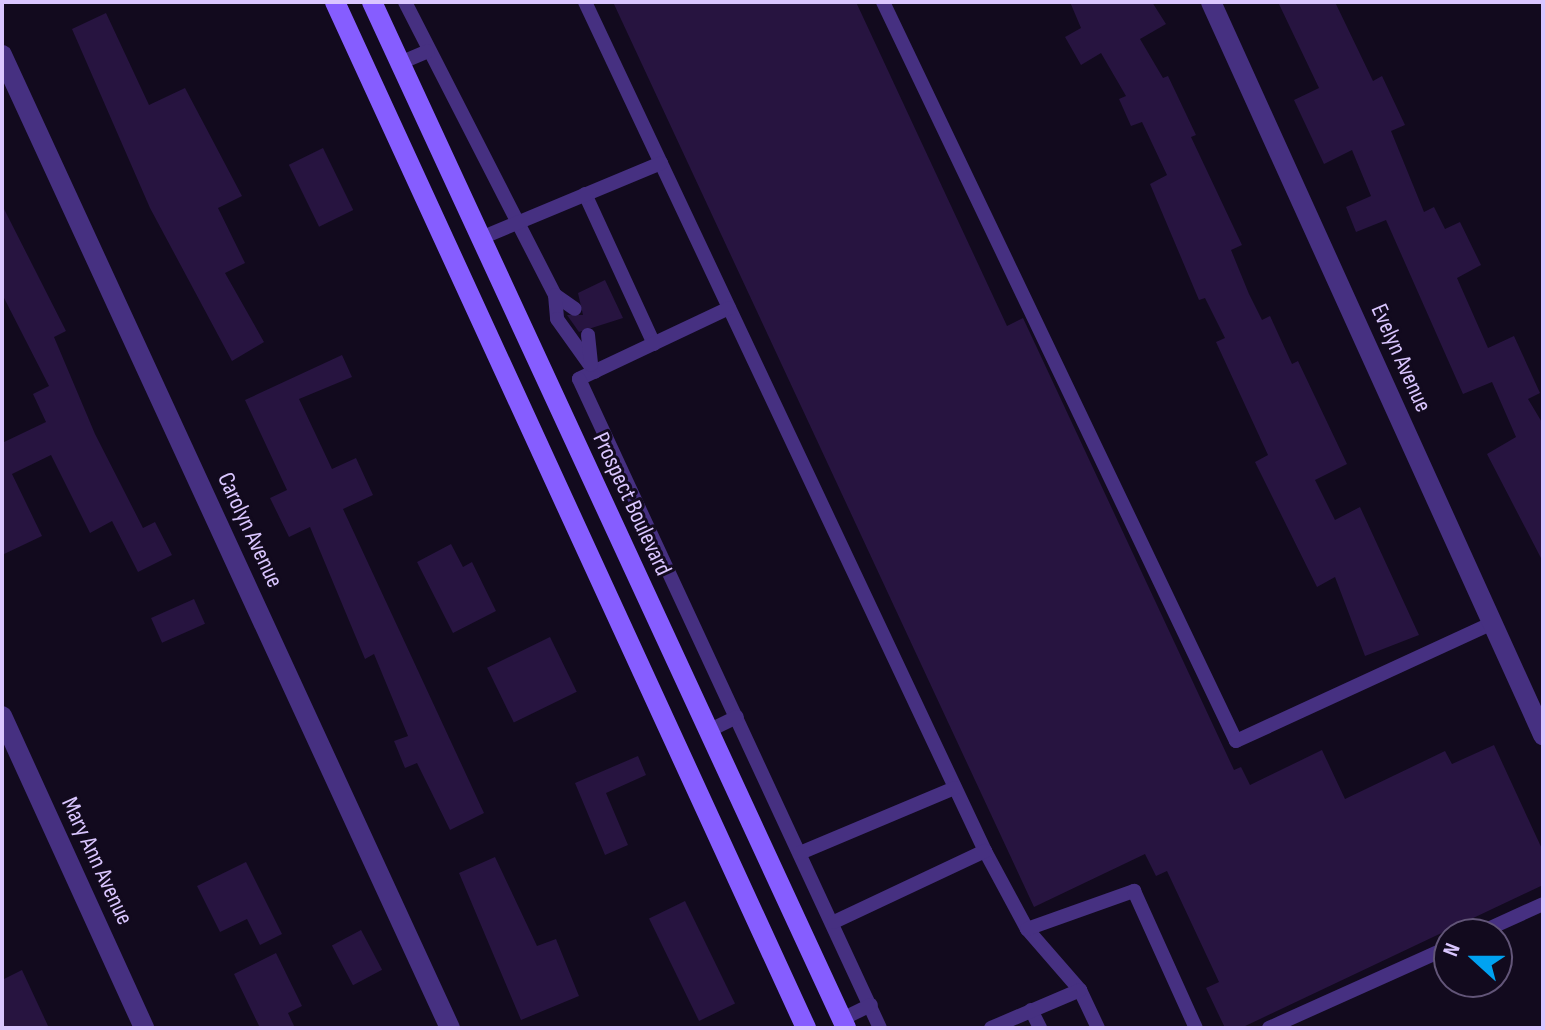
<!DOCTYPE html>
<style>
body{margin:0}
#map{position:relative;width:1545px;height:1030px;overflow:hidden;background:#120a1e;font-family:"Sofia Sans Condensed",sans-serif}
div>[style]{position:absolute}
.building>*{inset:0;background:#271440;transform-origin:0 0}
.service>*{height:14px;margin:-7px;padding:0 7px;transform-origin:7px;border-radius:7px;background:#463081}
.minor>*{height:20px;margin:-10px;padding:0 10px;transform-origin:10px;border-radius:10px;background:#463081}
.secondary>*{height:20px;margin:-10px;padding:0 10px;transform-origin:10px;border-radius:10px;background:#865dff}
span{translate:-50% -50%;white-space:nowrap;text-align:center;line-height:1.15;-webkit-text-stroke:6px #120a1e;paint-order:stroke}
.street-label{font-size:24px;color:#dac6ff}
.frame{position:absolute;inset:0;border:4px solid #dac6ff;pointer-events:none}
.north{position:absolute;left:1433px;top:918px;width:80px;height:80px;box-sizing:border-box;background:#120a1e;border:2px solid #625578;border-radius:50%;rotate:291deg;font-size:22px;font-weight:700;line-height:32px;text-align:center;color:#dac6ff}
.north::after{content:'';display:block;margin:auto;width:28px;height:36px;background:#00a2f1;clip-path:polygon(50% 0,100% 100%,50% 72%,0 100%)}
</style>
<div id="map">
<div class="building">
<div style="clip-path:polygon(613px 2px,856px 2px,1007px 326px,1023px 318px,1234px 770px,1241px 767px,1250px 785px,1322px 750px,1345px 799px,1445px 751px,1452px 764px,1494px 745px,1543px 851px,1543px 885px,1241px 1028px,1225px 1028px,1206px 988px,1219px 982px,1167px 871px,1156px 876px,1145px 854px,1034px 907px)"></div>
<div style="clip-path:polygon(1070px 2px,1152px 2px,1166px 24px,1140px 39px,1163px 78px,1168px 76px,1196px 135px,1191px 137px,1242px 245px,1231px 250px,1249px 294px,1262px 320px,1270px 316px,1292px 364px,1298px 361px,1347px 464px,1315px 480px,1335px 520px,1360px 507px,1419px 635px,1365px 656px,1335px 577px,1317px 587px,1255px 462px,1268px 455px,1216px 342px,1225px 338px,1205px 298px,1199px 300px,1150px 184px,1167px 175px,1142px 122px,1131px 126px,1119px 99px,1126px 96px,1101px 53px,1081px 65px,1065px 37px,1081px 28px)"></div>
<div style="clip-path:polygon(1278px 2px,1335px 2px,1373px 81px,1382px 76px,1405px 125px,1391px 131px,1424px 212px,1434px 207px,1445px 229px,1460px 222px,1481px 265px,1457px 278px,1488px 348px,1514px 336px,1540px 393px,1528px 399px,1543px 424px,1543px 562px,1487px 454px,1516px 437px,1492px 382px,1463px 394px,1386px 220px,1356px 232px,1346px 207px,1371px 196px,1352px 150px,1324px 164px,1294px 100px,1319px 88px)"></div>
<div style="clip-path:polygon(106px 13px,149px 105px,185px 88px,242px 196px,218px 208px,245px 263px,225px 273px,264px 342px,232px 361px,150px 208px,72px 29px)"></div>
<div style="left:323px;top:148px;width:69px;height:38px;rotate:64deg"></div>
<div style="clip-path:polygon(2px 205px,66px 331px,54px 337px,95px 434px,143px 528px,155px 522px,172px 555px,138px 572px,112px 521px,90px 533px,51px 455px,12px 474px,42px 536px,2px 555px,2px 443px,46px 422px,33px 394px,49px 386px,2px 294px)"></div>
<div style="clip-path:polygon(605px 280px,623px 318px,579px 332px,567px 315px,583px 315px,578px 293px)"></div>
<div style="clip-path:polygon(342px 355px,352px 377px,299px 399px,332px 469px,356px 458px,373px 495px,343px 509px,484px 813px,450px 830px,417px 763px,405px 768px,394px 741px,408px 736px,374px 654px,365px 659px,310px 527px,289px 537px,270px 498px,287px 490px,245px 400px)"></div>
<div style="clip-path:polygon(451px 544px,463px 567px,472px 562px,496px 611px,453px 633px,417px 562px)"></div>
<div style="left:194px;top:599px;width:27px;height:47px;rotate:66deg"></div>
<div style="left:550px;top:637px;width:61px;height:70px;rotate:64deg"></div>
<div style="clip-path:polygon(638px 756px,646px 775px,606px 793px,628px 845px,605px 855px,575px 783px)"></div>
<div style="clip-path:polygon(495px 857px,537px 946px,556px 939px,579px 996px,521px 1020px,459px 873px)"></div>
<div style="clip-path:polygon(246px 862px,282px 934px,260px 945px,247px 919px,220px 932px,197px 886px)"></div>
<div style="left:685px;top:901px;width:114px;height:40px;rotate:64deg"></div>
<div style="left:361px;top:930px;width:45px;height:33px;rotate:62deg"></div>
<div style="clip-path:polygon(276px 953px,302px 1006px,288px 1013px,295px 1028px,260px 1028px,234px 974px)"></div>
<div style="clip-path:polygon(22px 970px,49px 1028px,2px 1028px,2px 980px)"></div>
</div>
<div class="service">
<div style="left:405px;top:2px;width:329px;rotate:62.9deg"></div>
<div style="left:555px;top:295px;width:24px;rotate:35deg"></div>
<div style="left:585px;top:2px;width:939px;rotate:64.77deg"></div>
<div style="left:985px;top:851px;width:89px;rotate:61.7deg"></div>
<div style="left:1027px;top:929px;width:81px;rotate:49deg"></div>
<div style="left:1080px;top:990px;width:42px;rotate:64.7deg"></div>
<div style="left:883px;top:2px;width:819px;rotate:64.47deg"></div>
<div style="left:1236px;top:741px;width:282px;rotate:-24.7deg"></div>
<div style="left:400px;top:63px;width:30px;rotate:-23deg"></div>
<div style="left:585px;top:194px;width:165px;rotate:65.3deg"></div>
<div style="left:481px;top:238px;width:195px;rotate:-22.6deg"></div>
<div style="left:555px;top:295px;width:24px;rotate:85deg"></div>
<div style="left:557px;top:319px;width:65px;rotate:54.4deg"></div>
<div style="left:729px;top:308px;width:166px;rotate:154.7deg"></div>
<div style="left:579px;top:379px;width:715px;rotate:65.12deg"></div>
<div style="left:588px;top:335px;width:30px;rotate:84deg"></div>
<div style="left:708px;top:731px;width:32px;rotate:-26deg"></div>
<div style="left:800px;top:853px;width:168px;rotate:-22.8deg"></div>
<div style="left:834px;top:922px;width:167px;rotate:-25.2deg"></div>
<div style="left:1027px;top:929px;width:114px;rotate:-19.6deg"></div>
<div style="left:1134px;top:891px;width:150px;rotate:65.7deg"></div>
<div style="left:1477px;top:934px;width:72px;rotate:-24.4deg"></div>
<div style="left:1031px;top:1010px;width:20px;rotate:63deg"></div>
<div style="left:842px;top:1019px;width:32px;rotate:-26deg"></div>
<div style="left:991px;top:1028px;width:97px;rotate:-23.1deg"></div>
<div style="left:1269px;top:1028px;width:197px;rotate:-24.2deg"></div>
</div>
<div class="minor">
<div style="left:1211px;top:2px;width:805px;rotate:65.63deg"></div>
<div style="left:2px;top:55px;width:1071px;rotate:65.28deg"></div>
<div style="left:2px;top:716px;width:343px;rotate:65.5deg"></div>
</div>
<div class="secondary">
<div style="left:335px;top:2px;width:1129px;rotate:65.34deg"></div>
<div style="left:372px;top:2px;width:1130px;rotate:65.2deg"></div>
</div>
<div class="street-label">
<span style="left:1401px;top:358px;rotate:66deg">Evelyn Avenue</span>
<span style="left:632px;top:504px;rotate:65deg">Prospect Boulevard</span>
<span style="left:250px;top:530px;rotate:65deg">Carolyn Avenue</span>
<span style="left:97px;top:861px;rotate:65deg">Mary Ann Avenue</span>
</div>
<div class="frame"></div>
<div class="north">N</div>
</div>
